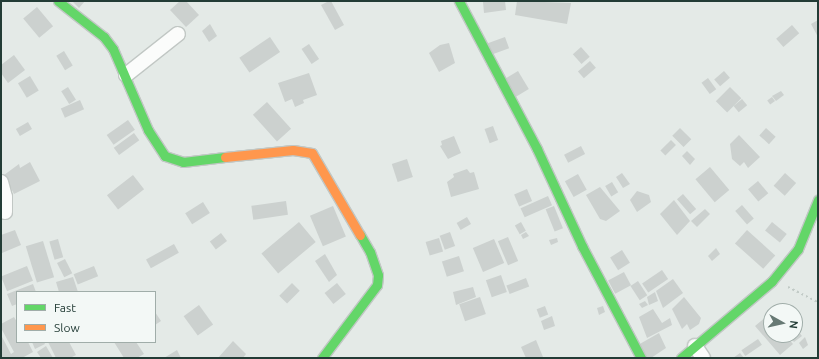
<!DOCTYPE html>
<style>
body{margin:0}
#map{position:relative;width:819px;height:359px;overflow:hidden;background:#e4eae7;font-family:Ubuntu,sans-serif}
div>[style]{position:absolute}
.building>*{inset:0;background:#ccd1cf;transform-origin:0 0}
.path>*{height:2px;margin-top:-1px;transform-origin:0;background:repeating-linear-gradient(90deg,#c1cac6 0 2px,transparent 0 5px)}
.roads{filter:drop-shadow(1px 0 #c1c7c4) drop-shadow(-1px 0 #c1c7c4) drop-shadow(0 1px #c1c7c4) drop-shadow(0 -1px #c1c7c4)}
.street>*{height:14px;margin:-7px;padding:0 7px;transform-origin:7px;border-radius:7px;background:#fbfcfb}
.fast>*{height:9px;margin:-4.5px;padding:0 4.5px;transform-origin:4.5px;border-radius:4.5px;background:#63d668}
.slow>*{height:9px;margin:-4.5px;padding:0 4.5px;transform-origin:4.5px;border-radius:4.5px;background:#ff974d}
span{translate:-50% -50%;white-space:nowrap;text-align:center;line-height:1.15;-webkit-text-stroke:3px #f3f8f6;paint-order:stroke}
.frame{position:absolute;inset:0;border:2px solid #233c36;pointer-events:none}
.legend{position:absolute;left:16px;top:291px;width:140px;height:52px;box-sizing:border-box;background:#f3f8f6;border:1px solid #a0ada9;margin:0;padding:5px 7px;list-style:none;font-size:12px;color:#233c36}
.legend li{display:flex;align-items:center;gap:8px;height:20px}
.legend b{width:20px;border:1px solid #a0ada9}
.north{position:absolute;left:763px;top:303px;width:40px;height:40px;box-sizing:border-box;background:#f3f8f6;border:1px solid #a0ada9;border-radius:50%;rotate:98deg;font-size:11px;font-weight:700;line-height:16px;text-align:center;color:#233c36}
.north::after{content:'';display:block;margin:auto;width:14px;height:18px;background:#677974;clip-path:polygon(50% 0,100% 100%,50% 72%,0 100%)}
</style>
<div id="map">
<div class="building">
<div style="clip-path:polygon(72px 1px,85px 1px,79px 8px)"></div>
<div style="clip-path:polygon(180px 1px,186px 1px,199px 15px,186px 27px,170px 10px)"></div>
<div style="clip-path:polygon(329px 1px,331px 1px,344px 25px,335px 30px,321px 5px)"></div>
<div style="clip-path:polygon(505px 1px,506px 10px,484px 13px,483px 2px)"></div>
<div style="clip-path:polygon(517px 1px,571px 3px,567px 24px,515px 15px)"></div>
<div style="left:37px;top:7px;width:25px;height:18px;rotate:50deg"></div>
<div style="clip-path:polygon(818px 20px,818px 37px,811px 24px)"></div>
<div style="clip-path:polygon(210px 24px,217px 36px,209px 42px,202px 31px)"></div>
<div style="left:792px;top:25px;width:11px;height:21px;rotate:49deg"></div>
<div style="left:270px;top:37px;width:18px;height:37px;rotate:56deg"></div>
<div style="left:505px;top:37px;width:12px;height:19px;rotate:70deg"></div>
<div style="clip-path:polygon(449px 43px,455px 63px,439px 72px,429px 53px,440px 45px)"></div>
<div style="left:309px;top:44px;width:18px;height:9px;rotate:56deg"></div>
<div style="left:581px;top:47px;width:13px;height:11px;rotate:48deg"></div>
<div style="left:64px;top:51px;width:17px;height:9px;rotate:59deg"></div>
<div style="clip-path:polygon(14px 55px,25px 70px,8px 83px,1px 73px,1px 65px)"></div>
<div style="left:590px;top:61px;width:9px;height:16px;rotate:49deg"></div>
<div style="left:518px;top:71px;width:21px;height:15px;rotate:59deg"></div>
<div style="left:724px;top:71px;width:9px;height:13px;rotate:49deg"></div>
<div style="clip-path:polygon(309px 73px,317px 95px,303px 100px,304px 103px,295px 107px,292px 99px,285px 102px,278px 83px)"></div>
<div style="left:30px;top:76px;width:17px;height:14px;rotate:59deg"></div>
<div style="left:708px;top:78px;width:14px;height:8px;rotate:54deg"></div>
<div style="left:68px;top:87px;width:15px;height:8px;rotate:58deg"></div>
<div style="left:730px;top:87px;width:16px;height:20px;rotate:45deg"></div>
<div style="clip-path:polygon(781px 91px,784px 95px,776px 101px,772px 96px)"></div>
<div style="left:772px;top:97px;width:5px;height:6px;rotate:53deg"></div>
<div style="left:742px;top:99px;width:8px;height:11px;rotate:50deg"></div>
<div style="left:80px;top:100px;width:10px;height:21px;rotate:66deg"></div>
<div style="left:267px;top:102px;width:36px;height:19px;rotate:48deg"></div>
<div style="left:128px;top:120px;width:12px;height:26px;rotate:55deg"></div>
<div style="left:28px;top:122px;width:8px;height:14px;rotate:60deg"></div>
<div style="left:493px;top:126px;width:15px;height:9px;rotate:70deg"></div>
<div style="left:680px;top:128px;width:16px;height:11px;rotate:45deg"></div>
<div style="left:766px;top:128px;width:13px;height:10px;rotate:42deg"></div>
<div style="left:134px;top:133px;width:9px;height:25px;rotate:54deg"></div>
<div style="clip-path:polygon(739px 135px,760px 157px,748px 168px,744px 162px,740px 166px,732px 159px,730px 144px)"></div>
<div style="clip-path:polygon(454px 136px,461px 153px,448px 159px,440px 146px,442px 145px,441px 141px)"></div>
<div style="left:671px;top:140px;width:7px;height:15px;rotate:45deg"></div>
<div style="left:581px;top:146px;width:9px;height:19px;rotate:63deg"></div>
<div style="clip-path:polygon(687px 151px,695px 159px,690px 165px,682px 156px)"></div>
<div style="left:407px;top:159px;width:19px;height:16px;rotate:72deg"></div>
<div style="clip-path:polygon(30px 162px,40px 181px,14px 194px,4px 175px,19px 164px,20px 168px)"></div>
<div style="left:710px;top:167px;width:30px;height:19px;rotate:50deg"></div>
<div style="clip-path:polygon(467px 169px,470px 173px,474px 172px,479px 189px,451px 197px,447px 182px,454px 177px,453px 174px)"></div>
<div style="clip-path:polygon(622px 173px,630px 184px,623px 188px,616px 177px)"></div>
<div style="left:785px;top:173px;width:15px;height:17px;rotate:42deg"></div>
<div style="left:578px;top:174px;width:18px;height:15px;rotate:61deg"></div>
<div style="left:133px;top:175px;width:18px;height:33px;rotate:52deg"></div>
<div style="left:758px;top:181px;width:16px;height:13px;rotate:50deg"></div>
<div style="left:612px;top:182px;width:12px;height:8px;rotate:59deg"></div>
<div style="clip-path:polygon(600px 187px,620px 211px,606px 221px,600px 219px,586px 195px)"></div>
<div style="left:527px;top:189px;width:13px;height:14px;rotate:67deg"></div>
<div style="clip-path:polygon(637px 191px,649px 195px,651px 202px,637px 212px,630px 200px)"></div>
<div style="left:683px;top:194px;width:20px;height:8px;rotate:49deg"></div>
<div style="left:548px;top:196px;width:10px;height:30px;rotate:66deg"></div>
<div style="clip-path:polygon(674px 200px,690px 221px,677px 235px,660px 214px)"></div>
<div style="left:286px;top:201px;width:14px;height:35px;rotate:82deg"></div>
<div style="left:203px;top:202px;width:13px;height:21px;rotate:58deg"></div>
<div style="left:742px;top:205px;width:18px;height:9px;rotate:49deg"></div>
<div style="left:333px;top:206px;width:33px;height:25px;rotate:67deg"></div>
<div style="left:554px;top:206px;width:24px;height:9px;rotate:68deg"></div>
<div style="clip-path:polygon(705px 209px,710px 214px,697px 227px,691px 221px)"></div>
<div style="left:467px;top:217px;width:8px;height:12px;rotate:60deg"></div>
<div style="left:299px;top:222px;width:26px;height:49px;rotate:50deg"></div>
<div style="left:521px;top:222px;width:10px;height:7px;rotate:61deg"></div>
<div style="left:772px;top:222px;width:19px;height:11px;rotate:39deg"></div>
<div style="clip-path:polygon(15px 230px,21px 245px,2px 253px,1px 235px)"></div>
<div style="left:747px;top:230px;width:38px;height:18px;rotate:42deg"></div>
<div style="left:450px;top:232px;width:15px;height:11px;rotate:70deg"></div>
<div style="clip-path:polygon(526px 232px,529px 236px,523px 239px,521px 235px)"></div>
<div style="left:221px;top:233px;width:10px;height:14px;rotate:53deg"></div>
<div style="left:508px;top:237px;width:26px;height:11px;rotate:67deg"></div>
<div style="left:439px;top:238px;width:14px;height:14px;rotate:73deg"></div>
<div style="clip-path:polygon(557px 238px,558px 242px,551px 245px,549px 240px)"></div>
<div style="left:58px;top:239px;width:19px;height:9px;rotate:74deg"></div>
<div style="left:494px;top:239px;width:26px;height:23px;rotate:67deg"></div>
<div style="left:43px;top:241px;width:38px;height:18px;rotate:73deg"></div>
<div style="left:174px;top:244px;width:10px;height:32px;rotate:61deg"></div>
<div style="clip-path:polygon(716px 248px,720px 254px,712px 261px,708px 256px)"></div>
<div style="left:622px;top:250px;width:15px;height:14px;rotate:58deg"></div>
<div style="clip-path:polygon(325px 254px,337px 275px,329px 282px,315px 261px)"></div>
<div style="left:459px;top:256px;width:16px;height:18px;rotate:72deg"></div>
<div style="left:65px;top:259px;width:16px;height:9px;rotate:63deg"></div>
<div style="left:27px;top:266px;width:16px;height:28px;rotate:68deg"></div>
<div style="left:94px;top:266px;width:11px;height:22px;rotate:68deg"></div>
<div style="left:662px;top:270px;width:11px;height:24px;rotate:56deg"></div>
<div style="left:624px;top:272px;width:15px;height:18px;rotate:62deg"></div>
<div style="left:501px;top:275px;width:18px;height:16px;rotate:71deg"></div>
<div style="clip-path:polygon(73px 277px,78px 292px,59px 292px,56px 282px)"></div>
<div style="left:526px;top:278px;width:9px;height:21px;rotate:69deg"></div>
<div style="clip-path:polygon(673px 279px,683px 293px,663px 308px,656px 291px)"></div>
<div style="left:638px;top:281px;width:17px;height:9px;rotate:57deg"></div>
<div style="left:292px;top:283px;width:11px;height:18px;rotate:45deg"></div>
<div style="left:337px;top:283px;width:14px;height:16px;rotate:51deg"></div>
<div style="clip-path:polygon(33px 284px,36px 292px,17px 292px,17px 304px,12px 306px,7px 294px)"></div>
<div style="clip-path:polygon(473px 287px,476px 297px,456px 305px,453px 292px)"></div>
<div style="clip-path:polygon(655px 292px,658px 301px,649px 305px,647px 297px)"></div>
<div style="left:480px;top:297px;width:18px;height:22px;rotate:71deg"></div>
<div style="clip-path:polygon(684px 297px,701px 318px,699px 324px,690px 330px,687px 324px,682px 329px,672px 309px)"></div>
<div style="clip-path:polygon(645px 301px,648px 305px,642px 308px,639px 304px)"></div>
<div style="left:199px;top:305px;width:24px;height:19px;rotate:54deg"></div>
<div style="left:545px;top:306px;width:9px;height:9px;rotate:69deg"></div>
<div style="clip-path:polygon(603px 306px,605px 312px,599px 315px,597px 308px)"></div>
<div style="clip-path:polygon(653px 309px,662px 323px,670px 318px,672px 325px,647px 338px,639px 317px)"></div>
<div style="clip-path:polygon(155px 312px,161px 321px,155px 325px)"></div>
<div style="clip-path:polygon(768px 315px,771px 319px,771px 335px,785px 335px,793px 344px,780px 355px,755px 326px)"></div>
<div style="clip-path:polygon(552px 316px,555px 326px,544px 330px,541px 321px)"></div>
<div style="clip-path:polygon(14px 317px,17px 322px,17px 342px,28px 342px,33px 352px,22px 358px,1px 358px,1px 335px,11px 354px,14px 352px,1px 328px,1px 324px)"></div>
<div style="clip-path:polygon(795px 327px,802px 336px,794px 342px,788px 335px,795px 335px)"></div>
<div style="clip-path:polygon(659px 333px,666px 348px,651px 358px,647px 358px,638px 345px)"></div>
<div style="clip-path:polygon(805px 337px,808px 345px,803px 349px,799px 343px)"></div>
<div style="left:758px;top:339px;width:7px;height:20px;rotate:56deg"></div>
<div style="clip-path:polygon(536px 340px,543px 357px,526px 358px,521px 347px)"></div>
<div style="clip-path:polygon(233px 341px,246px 354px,243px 358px,218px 358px)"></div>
<div style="clip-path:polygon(32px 342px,44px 342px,45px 344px,35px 349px)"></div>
<div style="clip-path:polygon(48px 342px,69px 342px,76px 355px,70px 358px,56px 358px)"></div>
<div style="clip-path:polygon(114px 342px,136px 342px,144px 354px,137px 358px,124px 358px)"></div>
<div style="clip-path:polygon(46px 346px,53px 358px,41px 358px,37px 352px)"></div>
<div style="clip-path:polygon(177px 350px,181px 358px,164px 358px)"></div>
<div style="clip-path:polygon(740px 353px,744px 358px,733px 358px)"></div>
</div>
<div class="path">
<div style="left:788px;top:287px;width:34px;rotate:27deg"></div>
</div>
<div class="roads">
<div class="street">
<div style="left:126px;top:75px;width:66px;rotate:-38.3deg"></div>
<div style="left:1px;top:182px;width:16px;rotate:75deg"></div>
<div style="left:5px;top:197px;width:15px;rotate:90deg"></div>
<div style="left:695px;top:346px;width:14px;rotate:56deg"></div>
</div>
<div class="fast">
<div style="left:58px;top:1px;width:58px;rotate:38deg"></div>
<div style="left:104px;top:37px;width:15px;rotate:53deg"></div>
<div style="left:113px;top:49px;width:88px;rotate:66.6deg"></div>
<div style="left:148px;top:130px;width:31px;rotate:57deg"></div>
<div style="left:165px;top:156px;width:19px;rotate:18deg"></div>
<div style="left:183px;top:162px;width:42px;rotate:-6.8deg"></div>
<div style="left:459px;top:1px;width:167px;rotate:62.2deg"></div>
<div style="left:537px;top:149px;width:107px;rotate:65.1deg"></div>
<div style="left:582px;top:246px;width:127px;rotate:62.2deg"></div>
<div style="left:322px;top:358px;width:91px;rotate:-53deg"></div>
<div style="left:377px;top:285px;width:10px;rotate:-84deg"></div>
<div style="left:378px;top:275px;width:24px;rotate:-109deg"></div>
<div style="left:370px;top:252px;width:20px;rotate:-120deg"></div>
<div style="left:681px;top:358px;width:119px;rotate:-40.2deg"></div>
<div style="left:772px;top:281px;width:41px;rotate:-50.9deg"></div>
<div style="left:798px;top:249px;width:53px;rotate:-67.8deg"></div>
</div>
<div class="slow">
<div style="left:225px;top:157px;width:68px;rotate:-5.9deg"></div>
<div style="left:293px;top:150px;width:19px;rotate:9deg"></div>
<div style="left:312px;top:153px;width:95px;rotate:59.7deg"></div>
</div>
</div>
<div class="frame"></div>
<ul class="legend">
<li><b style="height:5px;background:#63d668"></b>Fast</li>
<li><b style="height:5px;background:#ff974d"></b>Slow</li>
</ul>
<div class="north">N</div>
</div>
